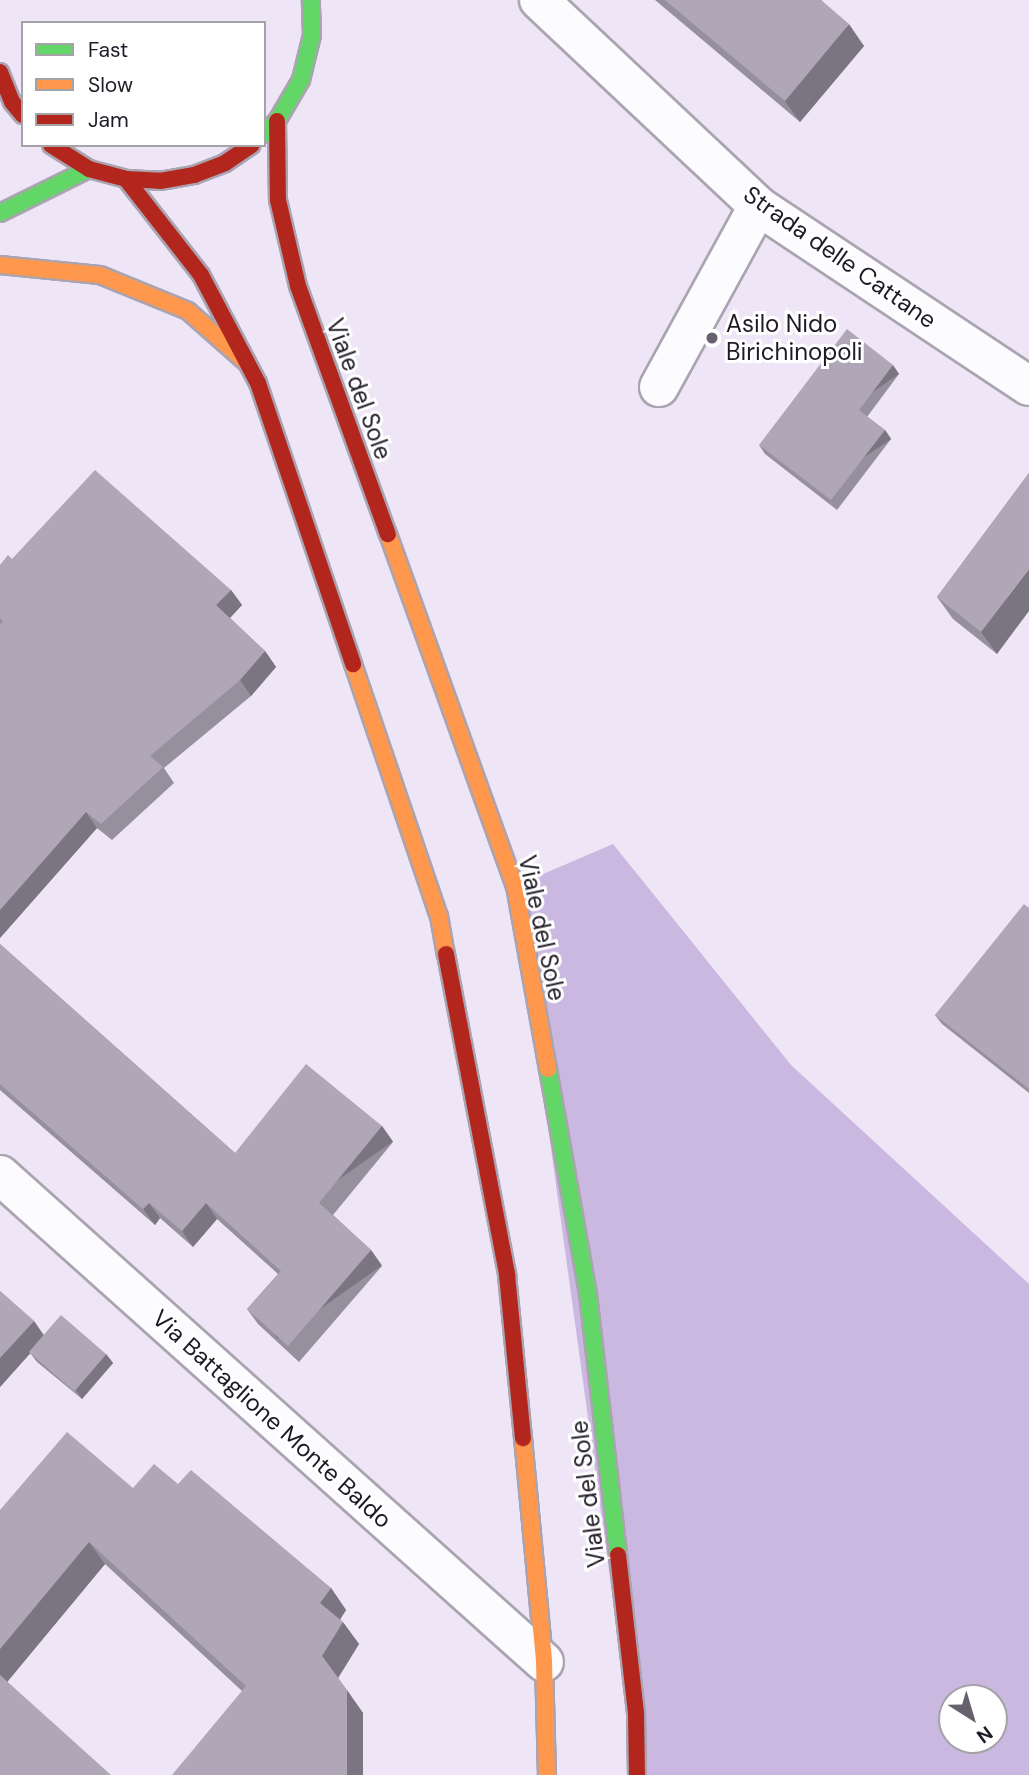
<!DOCTYPE html>
<style>
body{margin:0}
#map{position:relative;width:1029px;height:1775px;overflow:hidden;background:#eee6f6;font-family:"DM Sans",sans-serif}
div>[style]{position:absolute}
.forest>*{inset:0;background:#cbb8e1}
.roads{filter:drop-shadow(2px 0 #aaa4b1) drop-shadow(-2px 0 #aaa4b1) drop-shadow(0 2px #aaa4b1) drop-shadow(0 -2px #aaa4b1)}
.street>*{height:38px;margin:-19px;padding:0 19px;transform-origin:19px;border-radius:19px;background:#fcfbfe}
.fast>*{height:16px;margin:-8px;padding:0 8px;transform-origin:8px;border-radius:8px;background:#63d668}
.slow>*{height:16px;margin:-8px;padding:0 8px;transform-origin:8px;border-radius:8px;background:#ff974d}
.jam>*{height:16px;margin:-8px;padding:0 8px;transform-origin:8px;border-radius:8px;background:#b3261e}
.wall>*{inset:0;background:#96909e}
.shaded-wall>*{inset:0;background:#7a7581;transform-origin:0 0}
.building>*{inset:0;background:#afa7b8;transform-origin:0 0}
.dots>*{width:19px;height:19px;translate:-50% -50%;box-sizing:border-box;border:4px solid #fff;border-radius:50%}
span{translate:-50% -50%;white-space:nowrap;text-align:center;line-height:1.15;-webkit-text-stroke:6px #fff;paint-order:stroke}
.street-label{font-size:24px;color:#1f1a25}
.poi-label{font-size:24px;color:#1f1a25}
.left{translate:0 -50%;text-align:left}
.legend{position:absolute;left:21px;top:21px;width:245px;height:126px;box-sizing:border-box;background:#fff;border:2px solid #a5a3a8;margin:0;padding:9px 12px;list-style:none;font-size:21px;color:#1f1a25}
.legend li{display:flex;align-items:center;gap:14px;height:35px}
.legend b{width:35px;border:2px solid #a5a3a8}
.north{position:absolute;left:938px;top:1684px;width:70px;height:70px;box-sizing:border-box;background:#fff;border:2px solid #a5a3a8;border-radius:50%;rotate:143deg;font-size:19px;font-weight:700;line-height:28px;text-align:center;color:#1f1a25}
.north::after{content:'';display:block;margin:auto;width:24px;height:32px;background:#67616e;clip-path:polygon(50% 0,100% 100%,50% 72%,0 100%)}
</style>
<div id="map">
<div class="forest">
<div style="clip-path:polygon(evenodd,613px 844px,791px 1065px,1029px 1284px,1029px 1775px,637px 1775px,515px 886px,613px 844px,952px 1698px,994px 1698px,994px 1740px,952px 1740px,952px 1698px)"></div>
</div>
<div class="roads">
<div class="street">
<div style="left:539px;top:0;width:301px;rotate:43.2deg"></div>
<div style="left:758px;top:206px;width:325px;rotate:33.6deg"></div>
<div style="left:659px;top:387px;width:206px;rotate:-61.3deg"></div>
<div style="left:0;top:1175px;width:730px;rotate:41.84deg"></div>
</div>
<div class="fast">
<div style="left:264px;top:134px;width:18px;rotate:-45deg"></div>
<div style="left:277px;top:121px;width:48px;rotate:-59.7deg"></div>
<div style="left:301px;top:80px;width:46px;rotate:-76.3deg"></div>
<div style="left:312px;top:35px;width:35px;rotate:-92deg"></div>
<div style="left:0;top:213px;width:99px;rotate:-26.3deg"></div>
<div style="left:548px;top:1069px;width:229px;rotate:79.9deg"></div>
<div style="left:588px;top:1294px;width:263px;rotate:83.4deg"></div>
</div>
<div class="slow">
<div style="left:0;top:265px;width:100px;rotate:5.7deg"></div>
<div style="left:100px;top:275px;width:95px;rotate:22.2deg"></div>
<div style="left:188px;top:311px;width:79px;rotate:41.4deg"></div>
<div style="left:388px;top:534px;width:374px;rotate:70.2deg"></div>
<div style="left:515px;top:886px;width:186px;rotate:79.8deg"></div>
<div style="left:353px;top:664px;width:266px;rotate:71.2deg"></div>
<div style="left:439px;top:916px;width:39px;rotate:80deg"></div>
<div style="left:523px;top:1438px;width:225px;rotate:84.6deg"></div>
<div style="left:544px;top:1662px;width:113px;rotate:88.5deg"></div>
</div>
<div class="jam">
<div style="left:0;top:72px;width:32px;rotate:68deg"></div>
<div style="left:12px;top:102px;width:17px;rotate:50deg"></div>
<div style="left:277px;top:121px;width:79px;rotate:89.3deg"></div>
<div style="left:278px;top:200px;width:88px;rotate:76.9deg"></div>
<div style="left:298px;top:286px;width:264px;rotate:70.1deg"></div>
<div style="left:51px;top:145px;width:45px;rotate:32.3deg"></div>
<div style="left:89px;top:169px;width:38px;rotate:15deg"></div>
<div style="left:126px;top:179px;width:34px;rotate:3deg"></div>
<div style="left:160px;top:181px;width:35px;rotate:-10deg"></div>
<div style="left:194px;top:175px;width:33px;rotate:-21deg"></div>
<div style="left:225px;top:163px;width:32px;rotate:-34deg"></div>
<div style="left:126px;top:179px;width:122px;rotate:52deg"></div>
<div style="left:201px;top:275px;width:122px;rotate:62.2deg"></div>
<div style="left:258px;top:383px;width:297px;rotate:71.3deg"></div>
<div style="left:446px;top:954px;width:327px;rotate:79.2deg"></div>
<div style="left:507px;top:1275px;width:164px;rotate:84.4deg"></div>
<div style="left:618px;top:1555px;width:159px;rotate:83.5deg"></div>
<div style="left:636px;top:1713px;width:62px;rotate:89.1deg"></div>
</div>
</div>
<div class="wall">
<div style="clip-path:polygon(655px 0,821px 0,864px 46px,800px 122px)"></div>
<div style="clip-path:polygon(899px 374px,867px 417px,885px 430px,891px 439px,837px 510px,765px 454px,759px 445px)"></div>
<div style="clip-path:polygon(1029px 473px,997px 654px,953px 619px,937px 597px)"></div>
<div style="clip-path:polygon(12px 559px,231px 590px,242px 605px,230px 618px,265px 651px,276px 667px,251px 696px,164px 768px,174px 783px,112px 840px,97px 828px,0 938px,0 565px)"></div>
<div style="clip-path:polygon(1029px 908px,1029px 1093px,942px 1024px,935px 1015px)"></div>
<div style="clip-path:polygon(0 944px,235px 1153px,382px 1126px,393px 1142px,333px 1215px,371px 1250px,382px 1266px,299px 1362px,258px 1324px,247px 1309px,278px 1274px,217px 1219px,193px 1247px,160px 1218px,155px 1225px,0 1090px)"></div>
<div style="clip-path:polygon(0 1291px,34px 1321px,44px 1336px,106px 1354px,113px 1363px,82px 1399px,37px 1362px,30px 1353px,0 1387px)"></div>
<div style="clip-path:polygon(178px 1484px,331px 1588px,346px 1610px,340px 1619px,359px 1644px,338px 1678px,363px 1713px,242px 1691px,105px 1564px,7px 1682px,0 1775px,0 1510px,133px 1488px)"></div>
</div>
<div class="shaded-wall">
<div style="clip-path:polygon(849px 24px,864px 46px,800px 122px,785px 101px)"></div>
<div style="left:893px;top:365px;width:11px;height:56px;rotate:56deg"></div>
<div style="left:885px;top:430px;width:11px;height:88px;rotate:56deg"></div>
<div style="clip-path:polygon(1029px 569px,1029px 611px,997px 654px,981px 632px)"></div>
<div style="clip-path:polygon(231px 590px,242px 605px,227px 621px,216px 605px)"></div>
<div style="clip-path:polygon(265px 651px,276px 667px,251px 696px,240px 680px)"></div>
<div style="clip-path:polygon(86px 812px,97px 828px,0 938px,0 910px)"></div>
<div style="left:382px;top:1126px;width:19px;height:99px;rotate:55deg"></div>
<div style="clip-path:polygon(149px 1203px,160px 1218px,155px 1225px,143px 1209px)"></div>
<div style="clip-path:polygon(206px 1203px,217px 1219px,193px 1247px,182px 1231px)"></div>
<div style="left:371px;top:1250px;width:19px;height:127px;rotate:55deg"></div>
<div style="clip-path:polygon(34px 1321px,45px 1337px,0 1387px,0 1358px)"></div>
<div style="clip-path:polygon(106px 1354px,113px 1363px,82px 1399px,76px 1390px)"></div>
<div style="clip-path:polygon(89px 1542px,105px 1564px,3px 1687px,0 1682px,0 1649px)"></div>
<div style="clip-path:polygon(331px 1588px,346px 1610px,336px 1626px,320px 1603px)"></div>
<div style="clip-path:polygon(343px 1622px,359px 1644px,338px 1678px,322px 1656px)"></div>
<div style="clip-path:polygon(347px 1690px,363px 1713px,363px 1775px,347px 1775px)"></div>
</div>
<div class="building">
<div style="clip-path:polygon(665px 0,821px 0,849px 24px,785px 101px)"></div>
<div style="clip-path:polygon(847px 329px,893px 365px,859px 410px,885px 430px,831px 500px,759px 445px)"></div>
<div style="clip-path:polygon(95px 470px,231px 590px,216px 605px,265px 651px,240px 680px,150px 756px,163px 767px,101px 824px,86px 812px,0 910px,0 625px,3px 621px,0 618px,0 565px,8px 555px,12px 559px)"></div>
<div style="clip-path:polygon(1029px 473px,1029px 569px,981px 632px,937px 597px)"></div>
<div style="clip-path:polygon(1024px 904px,1029px 908px,1029px 1089px,935px 1015px)"></div>
<div style="clip-path:polygon(0 944px,235px 1153px,306px 1064px,382px 1126px,319px 1203px,371px 1250px,288px 1346px,247px 1309px,281px 1271px,206px 1203px,182px 1231px,149px 1203px,143px 1209px,0 1084px)"></div>
<div style="clip-path:polygon(0 1291px,34px 1321px,0 1358px)"></div>
<div style="left:61px;top:1315px;width:60px;height:49px;rotate:41deg"></div>
<div style="clip-path:polygon(67px 1432px,133px 1488px,154px 1464px,178px 1484px,191px 1470px,331px 1588px,320px 1603px,343px 1622px,322px 1656px,347px 1690px,347px 1775px,172px 1775px,246px 1686px,89px 1542px,0 1649px,0 1510px)"></div>
<div style="clip-path:polygon(0 1675px,111px 1775px,0 1775px)"></div>
</div>
<div class="dots">
<div style="left:712px;top:338px;background:#67616e"></div>
</div>
<div class="street-label">
<span style="left:840px;top:257px;rotate:35deg">Strada delle Cattane</span>
<span style="left:359px;top:389px;rotate:70deg">Viale del Sole</span>
<span style="left:542px;top:928px;rotate:78deg">Viale del Sole</span>
<span style="left:272px;top:1419px;rotate:42deg">Via Battaglione Monte Baldo</span>
<span style="left:588px;top:1494px;rotate:-97deg">Viale del Sole</span>
</div>
<div class="poi-label">
<span class="left" style="left:726px;top:338px">Asilo Nido<br>Birichinopoli</span>
</div>
<ul class="legend">
<li><b style="height:9px;background:#63d668"></b>Fast</li>
<li><b style="height:9px;background:#ff974d"></b>Slow</li>
<li><b style="height:9px;background:#b3261e"></b>Jam</li>
</ul>
<div class="north">N</div>
</div>
